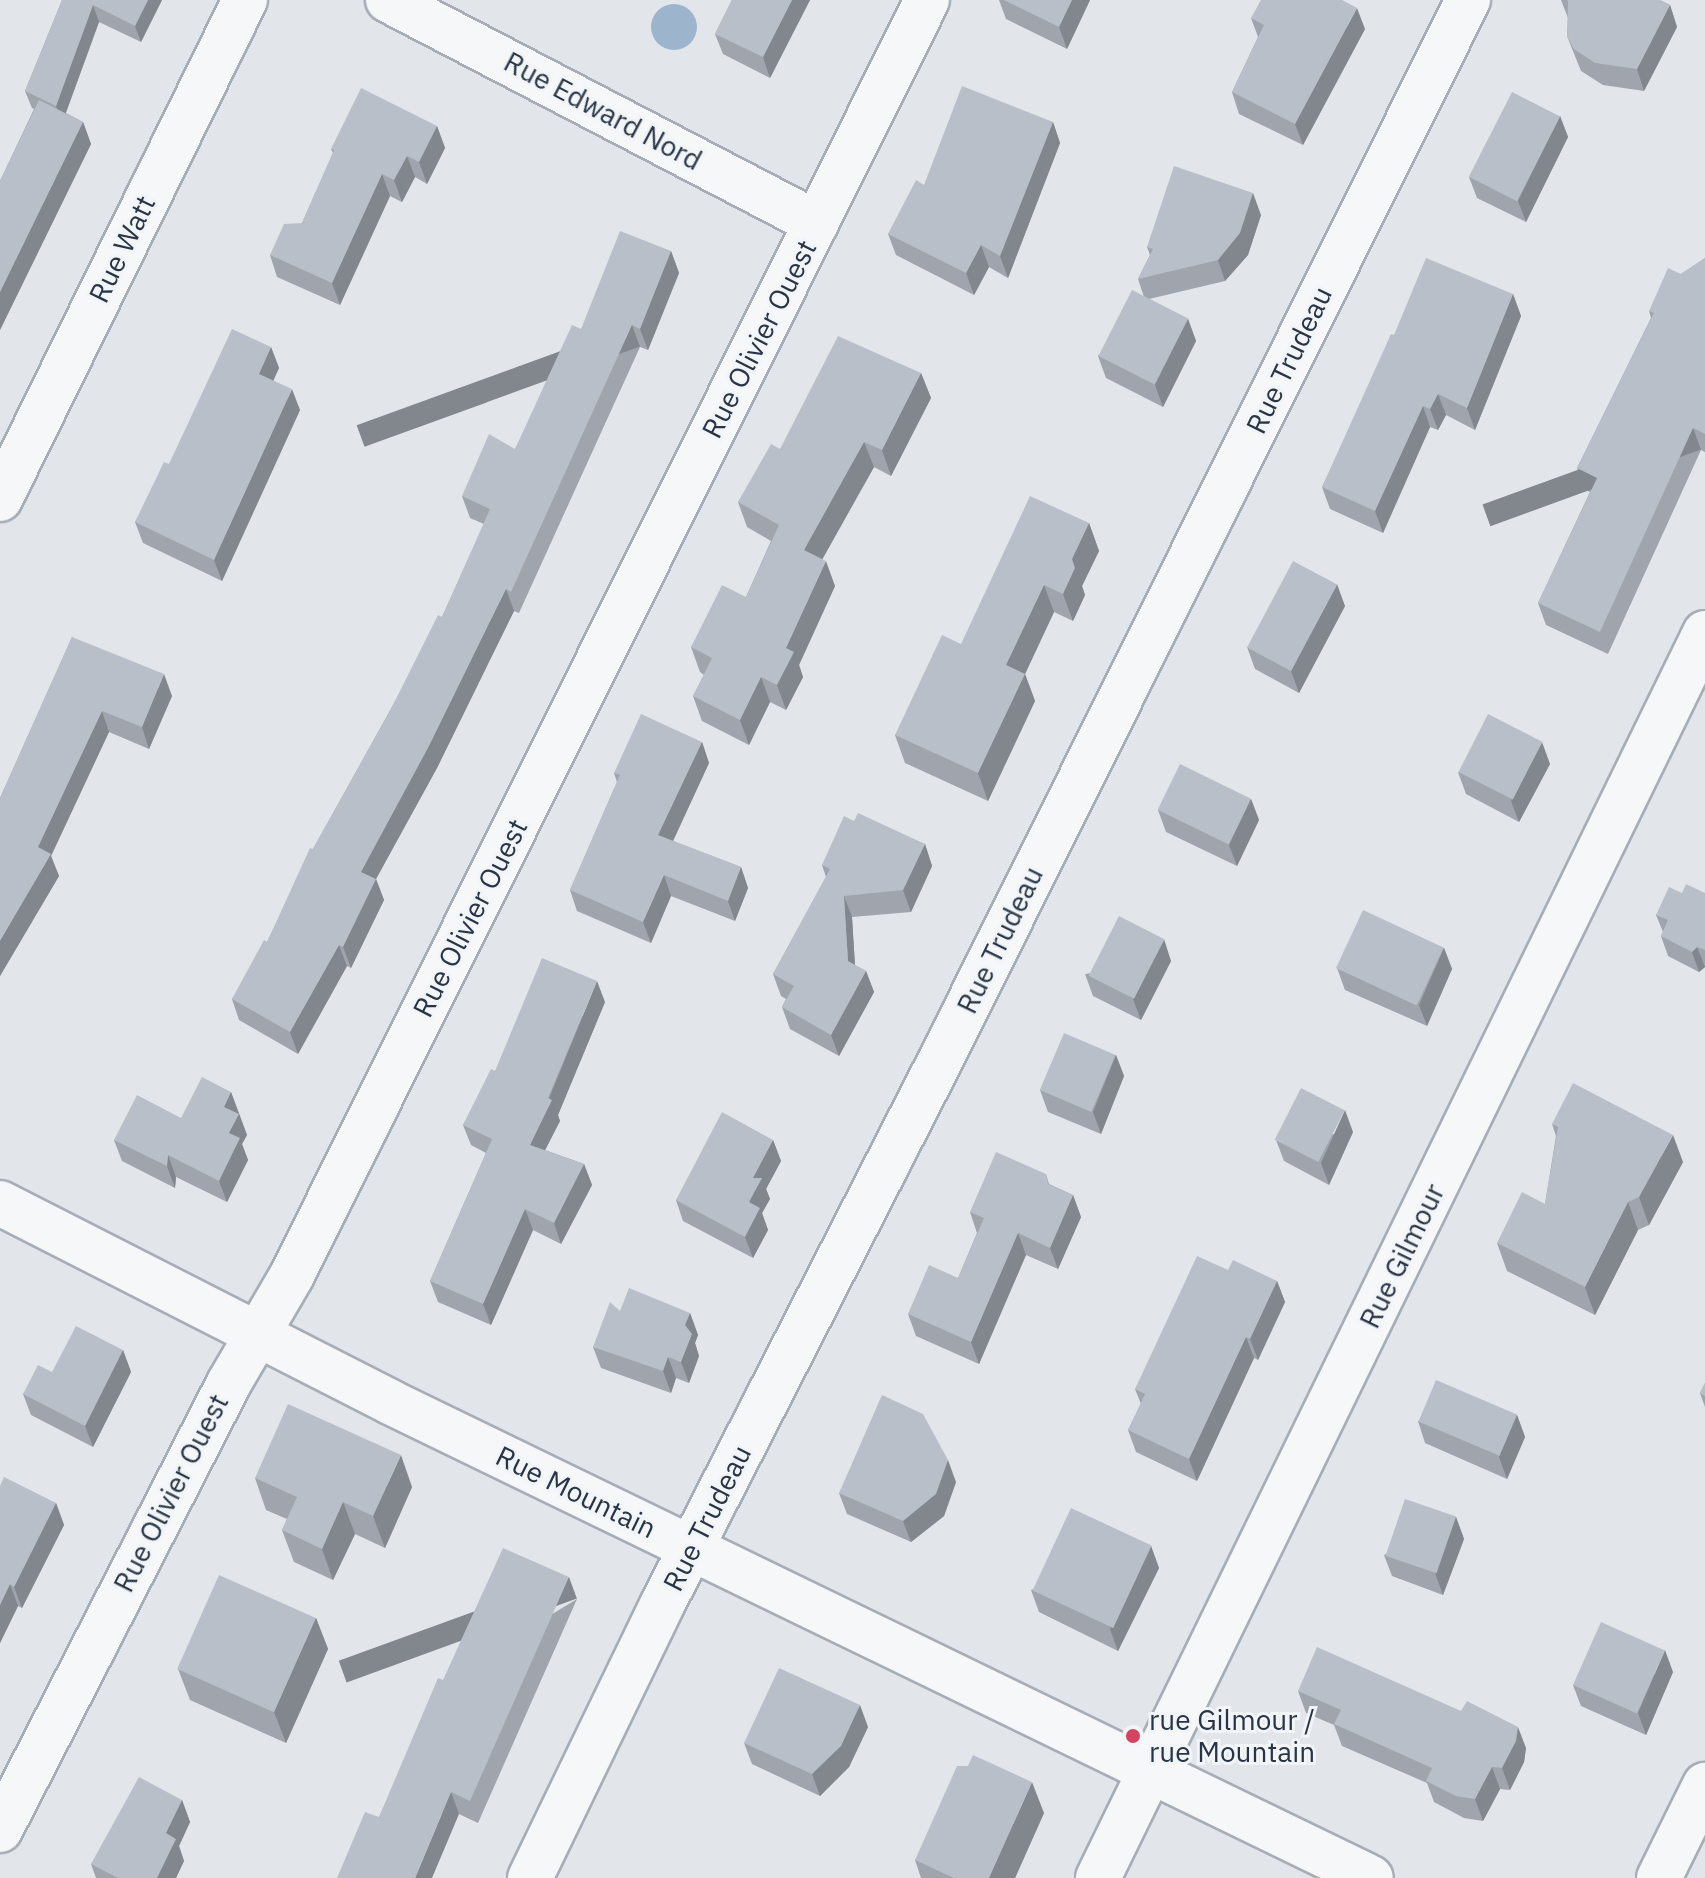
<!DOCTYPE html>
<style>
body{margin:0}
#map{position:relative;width:1705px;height:1878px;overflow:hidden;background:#e2e6eb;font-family:"IBM Plex Sans",sans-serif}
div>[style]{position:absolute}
.water>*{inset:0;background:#9cb5cc}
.round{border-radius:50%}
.roads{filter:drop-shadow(2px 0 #a7adb6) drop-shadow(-2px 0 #a7adb6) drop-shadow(0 2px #a7adb6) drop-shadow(0 -2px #a7adb6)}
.minor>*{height:44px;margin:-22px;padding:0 22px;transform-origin:22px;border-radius:22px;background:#f5f7f9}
.wall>*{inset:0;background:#9fa4ad}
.shaded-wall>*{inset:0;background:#82868d;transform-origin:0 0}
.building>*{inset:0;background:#b9bfc9;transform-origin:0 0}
.dots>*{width:22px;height:22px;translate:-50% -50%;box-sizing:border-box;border:4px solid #f2f5f8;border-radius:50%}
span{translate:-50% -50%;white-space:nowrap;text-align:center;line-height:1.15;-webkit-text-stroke:6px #f2f5f8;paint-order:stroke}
.street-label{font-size:28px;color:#293444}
.poi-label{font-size:28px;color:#293444}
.left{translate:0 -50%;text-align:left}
</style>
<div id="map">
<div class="water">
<div class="round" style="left:651px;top:4px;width:46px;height:46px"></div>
</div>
<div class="roads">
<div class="minor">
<div style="left:388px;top:0;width:483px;rotate:27.5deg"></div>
<div style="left:0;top:499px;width:556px;rotate:-63.85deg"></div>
<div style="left:0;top:1203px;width:438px;rotate:27deg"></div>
<div style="left:390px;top:1402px;width:1090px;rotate:25.88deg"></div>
<div style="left:0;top:1830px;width:502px;rotate:-62.87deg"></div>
<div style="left:229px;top:1383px;width:125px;rotate:-59.7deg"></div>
<div style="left:292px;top:1275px;width:1424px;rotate:-63.52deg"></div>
<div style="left:530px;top:1878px;width:305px;rotate:-64.2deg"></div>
<div style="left:663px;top:1603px;width:611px;rotate:-62.93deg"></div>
<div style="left:941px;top:1059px;width:1183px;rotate:-63.54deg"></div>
<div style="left:1098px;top:1878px;width:1385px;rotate:-64.01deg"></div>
<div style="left:1659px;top:1878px;width:104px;rotate:-63.7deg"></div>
</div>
</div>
<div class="wall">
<div style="clip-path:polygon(62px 0,162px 0,141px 42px,99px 22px,66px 113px,83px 122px,91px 144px,0 330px,0 181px,34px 109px,32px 108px,25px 91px)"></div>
<div style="clip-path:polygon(732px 0,810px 0,770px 78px,723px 54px,715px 34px)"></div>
<div style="clip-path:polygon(999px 0,1090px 0,1067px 49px,1006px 19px)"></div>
<div style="clip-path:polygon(1561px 0,1660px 0,1670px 5px,1677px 27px,1644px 91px,1603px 85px,1581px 71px,1567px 36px,1568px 18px)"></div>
<div style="clip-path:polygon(1251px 18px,1365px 29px,1303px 145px,1239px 114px,1232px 92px,1258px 37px)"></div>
<div style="clip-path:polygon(1560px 116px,1568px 137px,1526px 222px,1477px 198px,1469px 177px)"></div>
<div style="clip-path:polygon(1053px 122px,1060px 143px,1008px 278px,989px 267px,974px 295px,896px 255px,888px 234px,924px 185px)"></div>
<div style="clip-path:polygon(437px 126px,445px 148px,427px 184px,415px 177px,402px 202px,390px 196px,340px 305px,277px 277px,270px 255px,302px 223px,333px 153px,331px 149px)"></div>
<div style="clip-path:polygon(1261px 215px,1248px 255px,1225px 281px,1149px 299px,1188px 319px,1196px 341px,1163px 407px,1106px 378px,1098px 356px,1144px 297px,1138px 279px,1150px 255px,1147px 247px)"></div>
<div style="clip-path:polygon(671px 251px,679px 273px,648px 350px,640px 347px,519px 613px,514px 611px,437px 768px,376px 879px,384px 900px,351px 968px,347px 966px,298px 1054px,239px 1020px,232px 999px,267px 942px,313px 849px,442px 617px,484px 524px,470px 518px,462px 496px,515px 449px,581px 329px)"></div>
<div style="clip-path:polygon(1705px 258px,1705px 452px,1701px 450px,1608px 654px,1546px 625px,1538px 603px,1590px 492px,1585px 490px,1577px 468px,1651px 318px,1649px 311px,1681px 274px)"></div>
<div style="clip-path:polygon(1513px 294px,1521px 316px,1475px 430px,1446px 415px,1438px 430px,1430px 427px,1383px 533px,1330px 509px,1322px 487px,1394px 335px)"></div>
<div style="clip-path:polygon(271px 347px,279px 368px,273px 380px,300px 410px,222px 581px,143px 543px,135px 522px,169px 464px)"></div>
<div style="clip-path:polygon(921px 373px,931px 398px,891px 476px,874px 467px,822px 559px,835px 586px,799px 665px,803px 677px,786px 710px,770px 702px,749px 745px,702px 721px,693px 696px,704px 675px,700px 672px,691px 647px,746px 597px,771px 541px,747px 527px,738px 502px,780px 449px)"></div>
<div style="clip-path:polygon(1089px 523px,1099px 551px,1082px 586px,1085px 595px,1073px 621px,1054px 612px,1025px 674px,1035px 701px,988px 801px,905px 763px,895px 735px)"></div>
<div style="clip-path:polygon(1345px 606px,1299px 693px,1255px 669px,1247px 647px)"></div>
<div style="clip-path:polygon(72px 637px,172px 696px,149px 749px,109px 732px,51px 856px,59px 876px,0 976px,0 798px)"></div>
<div style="clip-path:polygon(702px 742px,709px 763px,673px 841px,741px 867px,748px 888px,735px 921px,671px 896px,651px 943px,577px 911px,570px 890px,617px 782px,614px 773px)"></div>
<div style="clip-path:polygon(1550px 764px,1519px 822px,1466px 794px,1458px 772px)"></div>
<div style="clip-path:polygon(1251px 799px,1259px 820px,1237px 866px,1166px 832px,1158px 810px)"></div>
<div style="clip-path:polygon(854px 821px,925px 844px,932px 866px,911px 912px,852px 917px,855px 965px,866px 971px,874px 992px,839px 1056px,790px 1029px,782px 1007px,786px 999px,781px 996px,773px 974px,826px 877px,822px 865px)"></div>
<div style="clip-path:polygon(1682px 893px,1705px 893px,1705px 967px,1699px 972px,1668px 956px,1661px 936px,1663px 932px,1656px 915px)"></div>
<div style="clip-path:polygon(1444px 948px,1452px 969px,1427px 1026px,1345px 990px,1337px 968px)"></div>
<div style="clip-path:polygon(1171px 961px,1141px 1020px,1093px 996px,1085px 974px)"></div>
<div style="clip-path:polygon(605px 1002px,558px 1115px,560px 1121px,545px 1150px,584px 1164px,592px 1185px,561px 1244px,533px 1230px,491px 1325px,438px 1302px,430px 1281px,486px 1153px,471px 1145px,463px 1125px,495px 1071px)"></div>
<div style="clip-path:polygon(1116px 1055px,1124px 1076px,1101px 1134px,1048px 1112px,1040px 1090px)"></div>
<div style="clip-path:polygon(231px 1092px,247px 1135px,242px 1144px,248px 1160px,227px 1202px,176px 1177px,175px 1188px,122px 1161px,114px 1140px,181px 1118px)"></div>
<div style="clip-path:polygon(1552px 1124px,1683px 1162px,1649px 1225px,1638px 1230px,1595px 1315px,1507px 1271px,1497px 1243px,1545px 1204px,1556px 1136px)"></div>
<div style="clip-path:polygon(1353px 1132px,1329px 1185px,1284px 1161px,1276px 1140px)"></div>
<div style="clip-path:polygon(773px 1140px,781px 1161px,766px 1189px,770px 1199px,762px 1213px,768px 1230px,753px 1258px,683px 1221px,676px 1200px)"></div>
<div style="clip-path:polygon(1046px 1174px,1049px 1184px,1073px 1195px,1081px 1217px,1058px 1269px,1026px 1255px,979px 1364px,916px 1336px,908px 1314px,958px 1278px,977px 1233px,970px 1212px)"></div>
<div style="clip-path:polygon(1228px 1270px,1277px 1281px,1285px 1302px,1258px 1360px,1254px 1358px,1197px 1481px,1136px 1452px,1128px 1430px,1141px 1404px,1135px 1389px)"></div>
<div style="clip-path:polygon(620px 1311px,690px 1313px,698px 1335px,695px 1343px,699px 1356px,689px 1383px,676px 1378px,671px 1393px,601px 1368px,593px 1347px)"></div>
<div style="clip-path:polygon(123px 1350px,131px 1372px,93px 1447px,31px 1415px,23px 1394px,52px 1372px)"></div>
<div style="clip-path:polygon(1705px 1383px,1705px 1407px,1700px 1393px)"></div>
<div style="clip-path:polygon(1517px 1415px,1525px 1437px,1507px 1479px,1425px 1443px,1418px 1421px)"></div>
<div style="clip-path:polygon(255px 1478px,412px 1487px,385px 1548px,355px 1534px,333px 1580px,294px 1562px,282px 1530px,287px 1519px,266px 1510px)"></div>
<div style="clip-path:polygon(956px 1482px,944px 1516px,911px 1542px,847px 1514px,839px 1493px)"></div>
<div style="clip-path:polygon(0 1486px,56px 1503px,64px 1525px,22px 1608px,18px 1606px,0 1643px)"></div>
<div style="clip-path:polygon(1456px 1517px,1464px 1539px,1443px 1595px,1392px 1576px,1384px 1555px)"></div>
<div style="clip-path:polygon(1151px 1546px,1159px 1568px,1118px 1651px,1039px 1612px,1031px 1590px)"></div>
<div style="clip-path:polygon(577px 1599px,478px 1823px,459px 1814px,379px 1817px,443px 1680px)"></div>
<div style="clip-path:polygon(316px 1618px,328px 1649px,286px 1743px,190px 1700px,178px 1669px)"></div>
<div style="clip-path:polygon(1673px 1672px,1646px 1735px,1581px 1706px,1573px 1685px)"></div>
<div style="clip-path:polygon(1298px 1691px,1526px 1748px,1524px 1762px,1510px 1790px,1500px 1789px,1483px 1821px,1464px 1818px,1434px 1802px,1427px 1783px,1342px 1746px,1334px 1725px,1306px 1713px)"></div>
<div style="clip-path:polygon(868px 1727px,849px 1767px,820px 1796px,752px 1764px,744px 1743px)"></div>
<div style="clip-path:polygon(182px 1800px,190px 1822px,179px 1846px,184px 1861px,176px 1878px,96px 1878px,91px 1864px)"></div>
<div style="clip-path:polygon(1044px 1813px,1015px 1878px,921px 1878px,915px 1860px)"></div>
</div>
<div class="shaded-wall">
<div style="clip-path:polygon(148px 0,162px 0,141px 42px,135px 26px)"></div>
<div style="clip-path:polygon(792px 0,810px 0,770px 78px,763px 57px)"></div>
<div style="clip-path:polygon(1072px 0,1090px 0,1067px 49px,1059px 27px)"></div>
<div style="clip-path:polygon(93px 5px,99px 22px,62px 123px,56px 106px)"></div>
<div style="clip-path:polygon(1670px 5px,1677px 27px,1644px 91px,1637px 69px)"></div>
<div style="clip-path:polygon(1357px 8px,1365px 29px,1303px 145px,1295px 124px)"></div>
<div style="clip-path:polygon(1560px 116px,1568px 137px,1526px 222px,1518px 201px)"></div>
<div style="clip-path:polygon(83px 122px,91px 144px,0 330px,0 292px)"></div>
<div style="clip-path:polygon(1053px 122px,1060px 143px,1008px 278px,1000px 256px)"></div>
<div style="clip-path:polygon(437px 126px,445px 148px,427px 184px,419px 162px)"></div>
<div style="clip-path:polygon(407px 156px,415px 177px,402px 202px,394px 180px)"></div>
<div style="clip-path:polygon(382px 174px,390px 196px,340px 305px,332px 283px)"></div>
<div style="clip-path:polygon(1253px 193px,1261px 215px,1248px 255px,1225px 281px,1218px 260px)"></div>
<div style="clip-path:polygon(981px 245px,989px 267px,974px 295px,966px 273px)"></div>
<div style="clip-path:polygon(671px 251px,679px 273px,648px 350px,640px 329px)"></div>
<div style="clip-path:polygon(1513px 294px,1521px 316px,1475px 430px,1467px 408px)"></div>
<div style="clip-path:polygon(1188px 319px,1196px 341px,1163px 407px,1155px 385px)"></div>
<div style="left:632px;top:325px;width:23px;height:293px;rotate:70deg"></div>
<div style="clip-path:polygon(271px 347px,279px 368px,267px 395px,259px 374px)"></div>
<div style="clip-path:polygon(921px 373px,931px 398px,891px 476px,882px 450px)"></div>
<div style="clip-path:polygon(292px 389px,300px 410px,222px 581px,214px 560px)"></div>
<div style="clip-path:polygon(1438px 394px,1446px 415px,1438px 430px,1430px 409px)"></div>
<div style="clip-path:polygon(1423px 406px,1430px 427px,1383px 533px,1375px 511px)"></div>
<div style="left:1693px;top:428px;width:23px;height:224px;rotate:70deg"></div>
<div style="clip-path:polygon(864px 442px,874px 467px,813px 576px,804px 550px)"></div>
<div style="clip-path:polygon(1089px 523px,1099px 551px,1082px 586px,1085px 595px,1073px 621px,1063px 594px,1072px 559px)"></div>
<div style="clip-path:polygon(826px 561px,835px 586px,799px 665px,803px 677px,786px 710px,777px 685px,786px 648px)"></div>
<div style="clip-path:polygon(1337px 584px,1345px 606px,1299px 693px,1291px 671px)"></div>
<div style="clip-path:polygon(1044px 585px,1054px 612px,1025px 674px,1035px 701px,988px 801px,978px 773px,1006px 665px)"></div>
<div style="clip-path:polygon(506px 589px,514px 611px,437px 768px,376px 879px,384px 900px,351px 968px,343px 947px,361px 872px)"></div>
<div style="clip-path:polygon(164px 674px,172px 696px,149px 749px,142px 727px)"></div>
<div style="clip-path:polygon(761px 677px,770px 702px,749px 745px,740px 720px)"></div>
<div style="clip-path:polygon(102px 711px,109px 732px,51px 856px,59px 876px,0 976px,0 941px,38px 847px)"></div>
<div style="clip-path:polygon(702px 742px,709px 763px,666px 856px,658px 835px)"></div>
<div style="clip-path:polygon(1542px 742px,1550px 764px,1519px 822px,1511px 801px)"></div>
<div style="clip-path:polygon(1251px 799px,1259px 820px,1237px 866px,1229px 845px)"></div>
<div style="clip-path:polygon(925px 844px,932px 866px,911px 912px,903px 890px)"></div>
<div style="clip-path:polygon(741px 867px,748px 888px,735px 921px,728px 901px)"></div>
<div style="clip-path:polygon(664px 875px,671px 896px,651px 943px,643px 922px)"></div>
<div style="clip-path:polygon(844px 896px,852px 917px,856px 983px,848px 961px)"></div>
<div style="clip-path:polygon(1164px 939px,1171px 961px,1141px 1020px,1133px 999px)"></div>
<div style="clip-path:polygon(339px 945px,347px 966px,298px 1054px,290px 1032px)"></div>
<div style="clip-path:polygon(1697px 947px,1705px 967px,1699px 972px,1692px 952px)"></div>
<div style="clip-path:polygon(1444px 948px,1452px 969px,1427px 1026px,1419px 1005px)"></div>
<div style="clip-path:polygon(866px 971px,874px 992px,839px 1056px,831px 1035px)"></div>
<div style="clip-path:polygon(597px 981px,605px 1002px,558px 1115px,560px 1121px,537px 1166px,530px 1145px)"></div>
<div style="clip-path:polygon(1116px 1055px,1124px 1076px,1101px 1134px,1093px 1112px)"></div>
<div style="clip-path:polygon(231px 1092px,247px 1135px,242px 1144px,248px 1160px,227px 1202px,219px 1181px,229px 1133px,224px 1107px)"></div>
<div style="clip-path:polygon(1345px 1110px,1353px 1132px,1329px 1185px,1321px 1163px)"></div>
<div style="clip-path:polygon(1673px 1135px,1683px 1162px,1649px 1225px,1639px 1197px)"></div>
<div style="clip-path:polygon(773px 1140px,781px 1161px,766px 1189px,770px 1199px,762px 1213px,768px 1230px,753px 1258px,745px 1237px,753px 1178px)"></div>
<div style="clip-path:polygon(168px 1155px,176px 1177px,175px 1188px,167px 1166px)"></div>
<div style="clip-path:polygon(584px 1164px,592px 1185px,561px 1244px,554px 1223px)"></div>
<div style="clip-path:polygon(1073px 1195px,1081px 1217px,1058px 1269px,1050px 1248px)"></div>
<div style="clip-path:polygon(1628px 1202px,1638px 1230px,1595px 1315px,1585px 1287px)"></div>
<div style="clip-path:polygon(525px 1209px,533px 1230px,491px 1325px,483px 1304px)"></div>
<div style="clip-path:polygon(1018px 1233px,1026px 1255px,979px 1364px,971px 1342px)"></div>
<div style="clip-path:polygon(1277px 1281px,1285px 1302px,1258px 1360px,1250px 1339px)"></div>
<div style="clip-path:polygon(690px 1313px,698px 1335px,695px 1343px,699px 1356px,689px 1383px,681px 1362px,685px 1325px)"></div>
<div style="clip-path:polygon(1246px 1337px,1254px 1358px,1197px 1481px,1189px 1459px)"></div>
<div style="clip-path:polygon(123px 1350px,131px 1372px,93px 1447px,85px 1426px)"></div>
<div style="clip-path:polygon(668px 1357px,676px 1378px,671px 1393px,663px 1371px)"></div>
<div style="clip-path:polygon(1517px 1415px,1525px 1437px,1507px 1479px,1499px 1457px)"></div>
<div style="clip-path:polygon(401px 1455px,412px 1487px,385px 1548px,373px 1516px)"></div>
<div style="clip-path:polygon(948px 1460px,956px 1482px,944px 1516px,911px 1542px,903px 1521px)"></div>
<div style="clip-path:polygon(343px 1502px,355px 1534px,333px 1580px,322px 1549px)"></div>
<div style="clip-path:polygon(56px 1503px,64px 1525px,22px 1608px,14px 1587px)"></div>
<div style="clip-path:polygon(1456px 1517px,1464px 1539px,1443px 1595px,1435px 1573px)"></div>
<div style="clip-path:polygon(1151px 1546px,1159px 1568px,1118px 1651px,1110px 1629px)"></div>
<div style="left:569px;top:1577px;width:23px;height:245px;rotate:70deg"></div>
<div style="clip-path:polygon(10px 1584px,18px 1606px,0 1643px,0 1605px)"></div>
<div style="clip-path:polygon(316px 1618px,328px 1649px,286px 1743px,274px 1712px)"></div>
<div style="clip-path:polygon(1665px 1650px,1673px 1672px,1646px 1735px,1638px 1713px)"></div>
<div style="clip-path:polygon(860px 1705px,868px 1727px,849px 1767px,820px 1796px,812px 1774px)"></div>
<div style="clip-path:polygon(1518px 1727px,1526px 1748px,1524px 1762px,1510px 1790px,1502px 1768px)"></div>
<div style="clip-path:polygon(1492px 1767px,1500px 1789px,1483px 1821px,1475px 1799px)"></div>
<div style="clip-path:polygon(1032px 1782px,1044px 1813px,1015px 1878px,989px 1878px)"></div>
<div style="clip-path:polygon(451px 1792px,459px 1814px,432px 1878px,415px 1878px)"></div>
<div style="clip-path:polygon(182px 1800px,190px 1822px,179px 1846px,184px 1861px,176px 1878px,157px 1878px,166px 1833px)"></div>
</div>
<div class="building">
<div style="clip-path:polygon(62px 0,148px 0,135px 26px,93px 5px,56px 106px,25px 91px)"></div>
<div style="clip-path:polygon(732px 0,792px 0,763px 57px,715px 34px)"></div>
<div style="clip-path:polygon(1004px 0,1072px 0,1059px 27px)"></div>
<div style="clip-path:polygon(1261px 0,1342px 0,1357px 8px,1295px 124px,1232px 92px,1264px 25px,1251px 18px)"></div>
<div style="clip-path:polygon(1567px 0,1660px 0,1670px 5px,1637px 69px,1595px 63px,1574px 49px,1567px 36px,1568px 1px)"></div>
<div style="clip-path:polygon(962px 86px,1053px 122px,1000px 256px,981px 245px,966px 273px,888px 234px,916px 180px,924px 185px)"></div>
<div style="clip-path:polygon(361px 88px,437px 126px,419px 162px,407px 156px,394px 180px,382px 174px,332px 283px,270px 255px,284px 224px,302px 223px,334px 150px,331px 149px)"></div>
<div style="left:1512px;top:92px;width:54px;height:95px;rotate:27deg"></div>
<div style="clip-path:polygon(39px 100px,83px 122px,0 292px,0 181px)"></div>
<div style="clip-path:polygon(1174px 166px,1253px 193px,1240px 233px,1218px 260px,1138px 279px,1153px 249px,1147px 247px)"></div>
<div style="clip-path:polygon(620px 231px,671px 251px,640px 329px,632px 325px,511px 592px,506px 589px,429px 746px,361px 872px,376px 879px,343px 947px,339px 945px,290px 1032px,232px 999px,264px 940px,267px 942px,310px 848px,313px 849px,391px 709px,438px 615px,442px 617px,490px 509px,462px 496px,489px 434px,515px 449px,572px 325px,581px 329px)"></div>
<div style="clip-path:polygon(1426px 258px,1513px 294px,1467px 408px,1438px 394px,1430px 409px,1423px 406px,1375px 511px,1322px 487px,1391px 334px,1394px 335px)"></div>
<div style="clip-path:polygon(1705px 258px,1705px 434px,1693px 428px,1600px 632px,1538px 603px,1597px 478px,1577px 468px,1654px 313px,1649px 311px,1668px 268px,1681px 274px)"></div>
<div style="left:1132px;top:290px;width:63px;height:74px;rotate:27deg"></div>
<div style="clip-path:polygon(232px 329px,271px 347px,259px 374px,292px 389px,214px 560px,135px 522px,164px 462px,169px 464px)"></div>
<div style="clip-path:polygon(838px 336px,921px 373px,882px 450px,864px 442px,804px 550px,826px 561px,786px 648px,794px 652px,777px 685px,761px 677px,740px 720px,693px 696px,712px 658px,691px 647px,722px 585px,746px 597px,779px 525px,738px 502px,771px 444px,780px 449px)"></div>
<div style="clip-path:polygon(1030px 496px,1089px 523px,1072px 559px,1075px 568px,1063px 594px,1044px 585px,1006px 665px,1025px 674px,978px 773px,895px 735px,942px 635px,961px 644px)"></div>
<div style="left:1293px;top:561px;width:50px;height:98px;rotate:28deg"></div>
<div style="clip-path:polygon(72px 637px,164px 674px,142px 727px,102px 711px,38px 847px,51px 854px,0 941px,0 798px)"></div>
<div style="clip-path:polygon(641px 714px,702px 742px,658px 835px,741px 867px,728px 901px,664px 875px,643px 922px,570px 890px,620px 775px,614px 773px)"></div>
<div style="left:1488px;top:714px;width:61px;height:65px;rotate:27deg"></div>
<div style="left:1180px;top:764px;width:79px;height:51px;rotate:26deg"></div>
<div style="clip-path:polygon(858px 813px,925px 844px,903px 890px,844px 896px,848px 961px,866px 971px,831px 1035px,782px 1007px,794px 986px,773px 974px,830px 869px,822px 865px,844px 816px,854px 821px)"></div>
<div style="clip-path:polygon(1686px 884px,1705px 893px,1705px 950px,1697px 947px,1692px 952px,1661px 936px,1668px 920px,1656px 915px,1669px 887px,1682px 893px)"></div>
<div style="left:1363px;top:910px;width:89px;height:64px;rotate:25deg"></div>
<div style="left:1119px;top:916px;width:51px;height:67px;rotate:27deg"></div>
<div style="clip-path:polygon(542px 958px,597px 981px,548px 1098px,552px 1100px,530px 1145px,584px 1164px,554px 1223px,525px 1209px,483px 1304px,430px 1281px,492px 1139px,463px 1125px,491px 1069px,495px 1071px)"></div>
<div style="left:1064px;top:1033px;width:56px;height:62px;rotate:23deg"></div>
<div style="clip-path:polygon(202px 1077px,231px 1092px,224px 1107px,239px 1114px,229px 1133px,240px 1138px,219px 1181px,168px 1155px,167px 1166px,114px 1140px,137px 1095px,181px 1118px)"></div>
<div style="clip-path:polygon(1573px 1083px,1673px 1135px,1639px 1197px,1628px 1202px,1585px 1287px,1497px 1243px,1522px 1192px,1545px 1204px,1558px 1127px,1552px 1124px)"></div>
<div style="left:1301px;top:1088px;width:49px;height:58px;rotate:27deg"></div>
<div style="clip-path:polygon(722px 1112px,773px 1140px,753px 1178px,762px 1178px,749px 1202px,760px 1208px,745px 1237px,676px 1200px)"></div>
<div style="clip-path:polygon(996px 1152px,1046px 1174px,1048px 1184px,1073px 1195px,1050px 1248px,1018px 1233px,971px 1342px,908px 1314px,929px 1265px,958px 1278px,984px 1218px,970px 1212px)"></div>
<div style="clip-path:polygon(1197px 1256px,1228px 1270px,1233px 1260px,1277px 1281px,1250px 1339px,1246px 1337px,1189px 1459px,1128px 1430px,1145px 1394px,1135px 1389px)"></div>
<div style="clip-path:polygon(629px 1288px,690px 1313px,685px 1325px,692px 1334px,681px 1362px,668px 1357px,663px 1371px,593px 1347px,610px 1302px,620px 1311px)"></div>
<div style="clip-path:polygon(76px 1326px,123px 1350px,85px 1426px,23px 1394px,38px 1365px,52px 1372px)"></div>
<div style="left:1436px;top:1380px;width:88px;height:45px;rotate:23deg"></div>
<div style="clip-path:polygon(1705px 1383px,1705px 1396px,1700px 1393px)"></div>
<div style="clip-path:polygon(882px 1395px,923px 1414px,948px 1460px,936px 1494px,903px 1521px,839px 1493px)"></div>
<div style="clip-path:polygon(288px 1404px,401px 1455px,373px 1516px,343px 1502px,322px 1549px,282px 1530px,297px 1497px,255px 1478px)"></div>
<div style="clip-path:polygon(4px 1477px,56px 1503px,14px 1587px,10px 1584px,0 1605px,0 1486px)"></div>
<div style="left:1405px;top:1499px;width:54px;height:60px;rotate:19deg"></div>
<div style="left:1071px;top:1508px;width:89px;height:91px;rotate:25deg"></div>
<div style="clip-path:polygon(503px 1548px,569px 1577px,470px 1801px,451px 1792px,415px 1878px,337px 1878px,365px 1812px,379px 1817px,438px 1678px,443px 1680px)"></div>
<div style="left:219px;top:1575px;width:106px;height:103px;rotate:24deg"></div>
<div style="left:1601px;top:1622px;width:70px;height:69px;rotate:24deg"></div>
<div style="clip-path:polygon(1317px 1647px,1461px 1711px,1467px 1701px,1518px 1727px,1516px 1741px,1502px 1768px,1492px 1767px,1475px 1799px,1456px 1796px,1426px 1781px,1432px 1768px,1334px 1724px,1341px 1710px,1298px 1691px)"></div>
<div style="clip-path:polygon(779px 1668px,860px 1705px,841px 1746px,812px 1774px,744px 1743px)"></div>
<div style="clip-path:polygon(973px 1755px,1032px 1782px,989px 1878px,954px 1878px,915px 1860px,957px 1766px,968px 1766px)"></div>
<div style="clip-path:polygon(139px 1777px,182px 1800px,166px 1833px,176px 1839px,157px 1878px,118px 1878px,91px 1864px)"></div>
</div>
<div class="dots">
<div style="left:1133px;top:1736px;background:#d4435f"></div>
</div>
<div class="street-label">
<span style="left:603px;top:111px;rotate:28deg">Rue Edward Nord</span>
<span style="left:122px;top:249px;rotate:-64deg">Rue Watt</span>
<span style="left:759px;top:339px;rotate:-63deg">Rue Olivier Ouest</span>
<span style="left:1289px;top:360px;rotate:-64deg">Rue Trudeau</span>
<span style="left:470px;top:918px;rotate:-63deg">Rue Olivier Ouest</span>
<span style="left:1000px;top:940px;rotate:-64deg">Rue Trudeau</span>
<span style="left:1402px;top:1256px;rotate:-64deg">Rue Gilmour</span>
<span style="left:576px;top:1492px;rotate:26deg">Rue Mountain</span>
<span style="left:171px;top:1493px;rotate:-63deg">Rue Olivier Ouest</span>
<span style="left:707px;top:1518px;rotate:-63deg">Rue Trudeau</span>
</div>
<div class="poi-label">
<span class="left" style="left:1149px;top:1736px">rue Gilmour /<br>rue Mountain</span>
</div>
</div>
